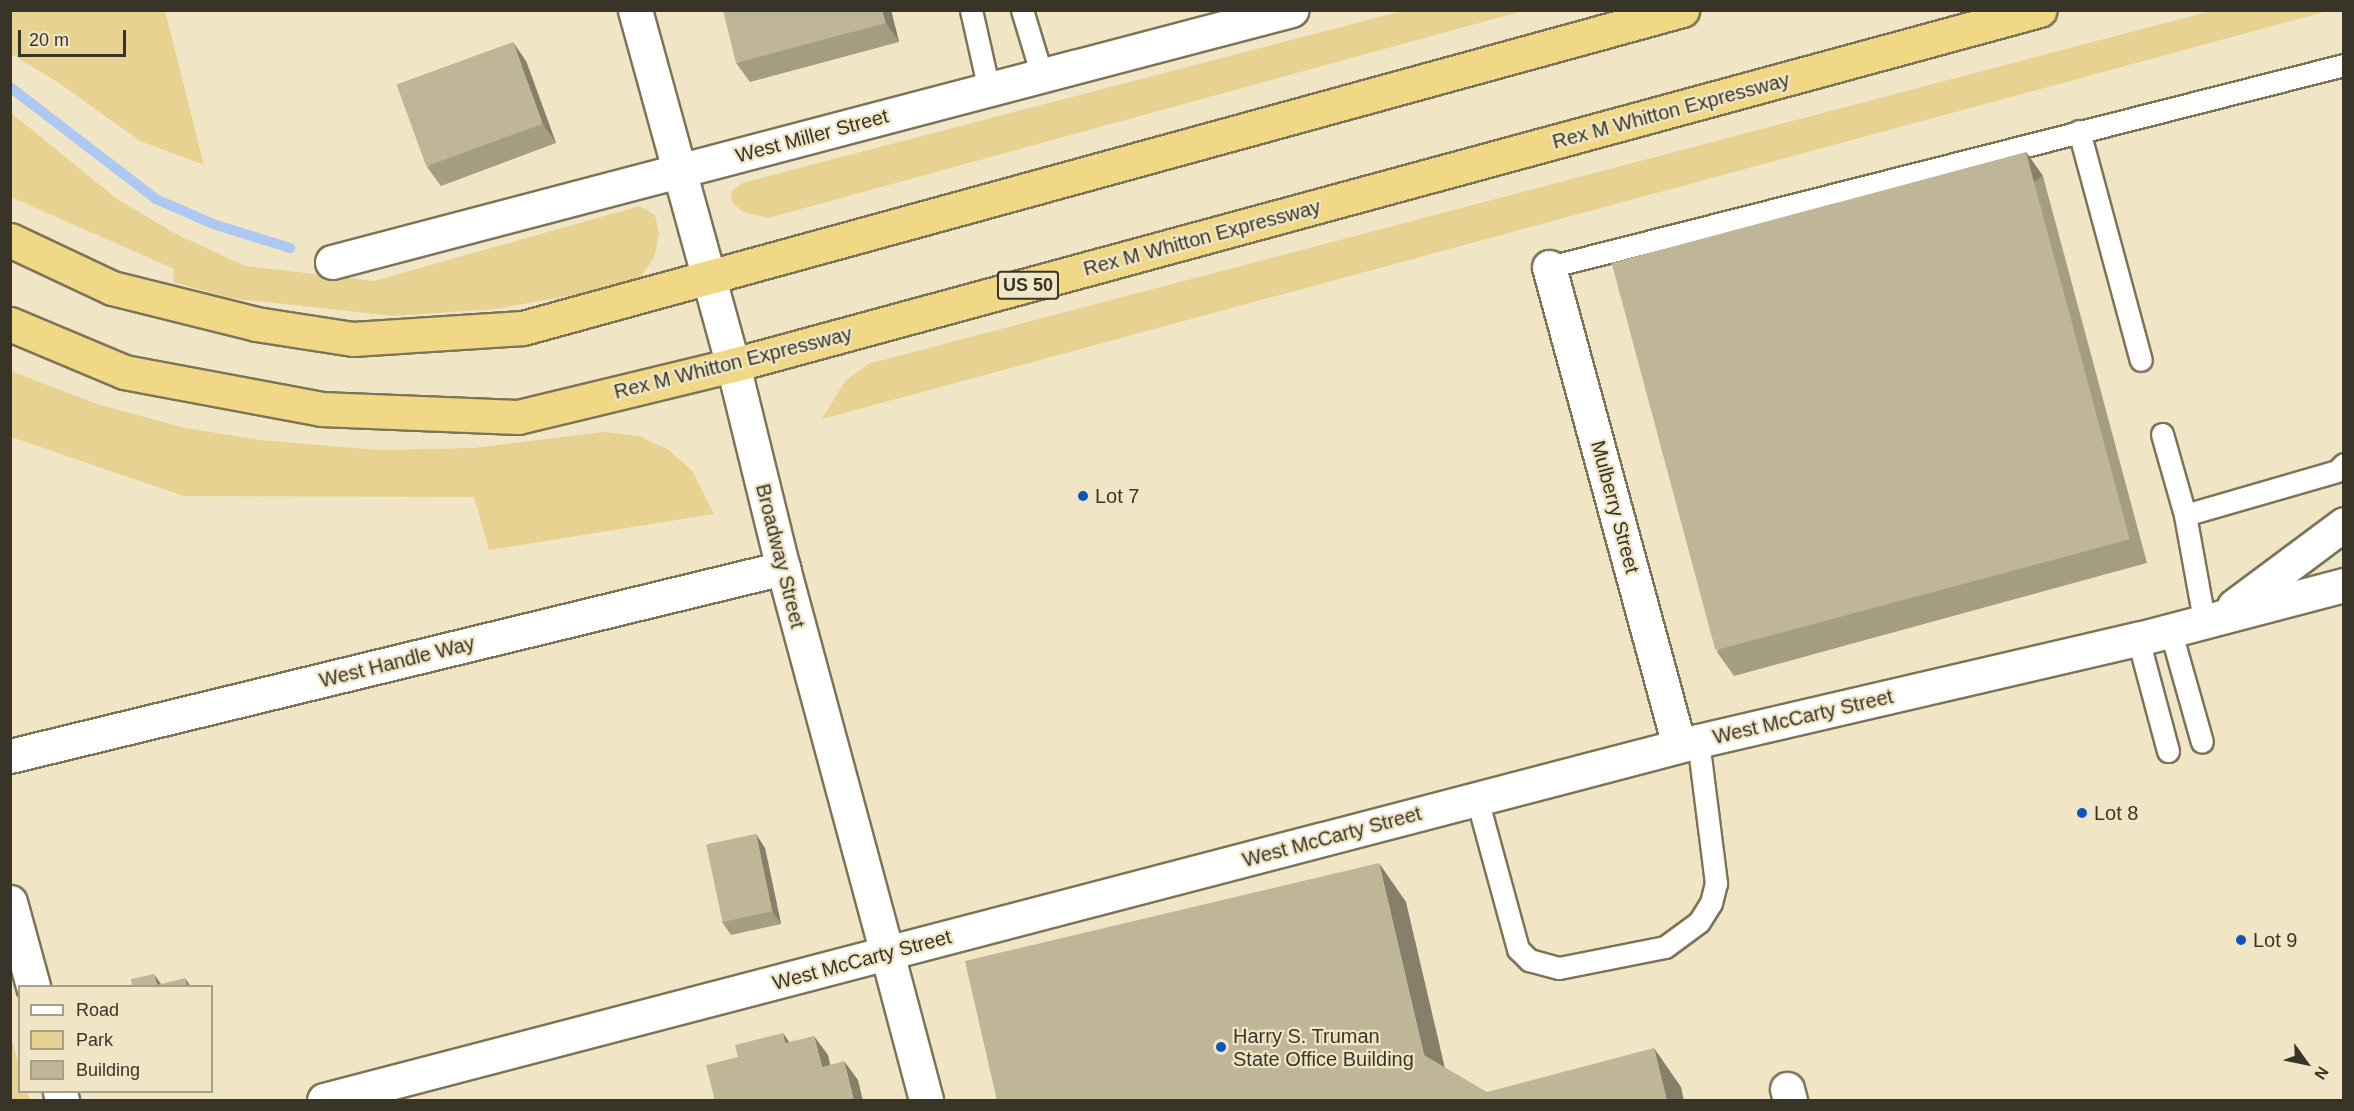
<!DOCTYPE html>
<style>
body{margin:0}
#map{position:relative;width:2354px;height:1111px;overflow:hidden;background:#f0e6c6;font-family:Arial,sans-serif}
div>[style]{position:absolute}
.green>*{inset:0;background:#e7d291}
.stream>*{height:10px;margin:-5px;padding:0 5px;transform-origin:5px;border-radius:5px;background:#adc8f2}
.roads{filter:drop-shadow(2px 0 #7d7457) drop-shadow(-2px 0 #7d7457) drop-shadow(0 2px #7d7457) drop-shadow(0 -2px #7d7457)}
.service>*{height:21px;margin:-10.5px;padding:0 10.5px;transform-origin:10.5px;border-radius:10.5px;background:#fff}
.minor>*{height:33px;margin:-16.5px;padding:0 16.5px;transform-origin:16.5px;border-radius:16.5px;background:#fff}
.tertiary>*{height:33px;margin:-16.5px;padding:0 16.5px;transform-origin:16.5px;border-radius:16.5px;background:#fff}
.secondary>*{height:33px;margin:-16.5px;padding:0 16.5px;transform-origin:16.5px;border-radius:16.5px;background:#fff}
.trunk>*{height:33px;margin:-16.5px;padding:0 16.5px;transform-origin:16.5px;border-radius:16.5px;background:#f0d886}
.wall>*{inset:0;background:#a49d82}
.shaded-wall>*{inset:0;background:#867f6a;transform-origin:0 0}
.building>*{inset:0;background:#bfb697;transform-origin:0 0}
.dots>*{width:16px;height:16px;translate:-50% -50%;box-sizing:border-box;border:3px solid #f0e6c6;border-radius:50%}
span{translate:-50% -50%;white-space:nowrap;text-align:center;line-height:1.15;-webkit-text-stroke:4.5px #f0e6c6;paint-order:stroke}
.shield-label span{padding:2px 4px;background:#f0e6c6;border:2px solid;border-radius:4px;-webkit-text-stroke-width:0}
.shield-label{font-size:18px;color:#383428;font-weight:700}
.street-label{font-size:20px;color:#383428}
.poi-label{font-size:20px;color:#383428}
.left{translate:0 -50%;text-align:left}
.frame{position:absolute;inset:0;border:12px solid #383428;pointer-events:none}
.legend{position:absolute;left:18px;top:985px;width:195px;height:108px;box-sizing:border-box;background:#f0e6c6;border:2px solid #a69f87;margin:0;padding:8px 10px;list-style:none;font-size:18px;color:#383428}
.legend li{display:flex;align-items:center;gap:12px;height:30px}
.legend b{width:30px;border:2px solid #a69f87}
.north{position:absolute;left:2276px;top:1033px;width:60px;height:60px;-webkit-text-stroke:4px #f0e6c6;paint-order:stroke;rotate:123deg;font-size:16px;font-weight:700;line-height:24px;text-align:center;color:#383428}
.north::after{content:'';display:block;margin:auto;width:21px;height:27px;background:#383428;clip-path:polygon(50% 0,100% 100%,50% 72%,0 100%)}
.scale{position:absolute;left:18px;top:30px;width:108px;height:27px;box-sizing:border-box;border:3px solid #383428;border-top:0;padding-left:8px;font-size:18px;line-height:21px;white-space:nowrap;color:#383428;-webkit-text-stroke:4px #f0e6c6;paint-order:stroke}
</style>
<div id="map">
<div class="green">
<div style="clip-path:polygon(11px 10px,165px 11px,204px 165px,140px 141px,56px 81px,11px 54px)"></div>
<div style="clip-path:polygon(1406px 10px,1523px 11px,768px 218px,743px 212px,731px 201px,732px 191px,742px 183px)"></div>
<div style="clip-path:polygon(2211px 11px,2328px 11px,822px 419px,845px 381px,868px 364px)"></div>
<div style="clip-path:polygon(10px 112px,117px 199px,176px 234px,245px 266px,374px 281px,640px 206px,655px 215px,659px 234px,654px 258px,641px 276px,614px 288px,496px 309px,394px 316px,229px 298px,173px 282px,174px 269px,11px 197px)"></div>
<div style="clip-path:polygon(11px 371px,97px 404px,185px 428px,260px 440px,379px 450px,474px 448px,604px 432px,639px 436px,669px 450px,693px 472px,714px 514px,489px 550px,474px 497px,184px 496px,11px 437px)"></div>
<div style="clip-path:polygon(10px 1034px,19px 1065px,20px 1092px,27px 1092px,30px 1100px,11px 1100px)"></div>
</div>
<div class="stream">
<div style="left:10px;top:87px;width:184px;rotate:37.5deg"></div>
<div style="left:156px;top:199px;width:62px;rotate:23.7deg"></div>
<div style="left:213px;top:224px;width:81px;rotate:17.3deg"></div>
</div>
<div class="roads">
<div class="service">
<div style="left:971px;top:10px;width:82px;rotate:77.3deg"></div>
<div style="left:1022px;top:10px;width:69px;rotate:73.1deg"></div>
<div style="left:2079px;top:131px;width:237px;rotate:74.9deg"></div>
<div style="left:1549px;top:267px;width:820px;rotate:-14.26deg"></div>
<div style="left:2162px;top:434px;width:84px;rotate:74.1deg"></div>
<div style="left:2185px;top:515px;width:107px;rotate:79.7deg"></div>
<div style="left:2185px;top:515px;width:158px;rotate:-16.1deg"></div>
<div style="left:2337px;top:471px;width:10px;rotate:-45deg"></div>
<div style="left:2170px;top:629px;width:117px;rotate:74.2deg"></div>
<div style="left:2138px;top:639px;width:116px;rotate:75deg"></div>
<div style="left:1477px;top:799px;width:156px;rotate:74.7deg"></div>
<div style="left:1518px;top:949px;width:16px;rotate:45deg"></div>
<div style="left:1529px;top:960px;width:31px;rotate:15deg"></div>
<div style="left:1559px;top:968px;width:108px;rotate:-11.2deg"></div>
<div style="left:1665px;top:947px;width:42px;rotate:-36.3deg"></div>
<div style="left:1699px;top:922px;width:22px;rotate:-58deg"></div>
<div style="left:1711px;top:903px;width:21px;rotate:-76deg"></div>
<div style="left:1716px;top:883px;width:143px;rotate:-97.2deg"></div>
</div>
<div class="minor">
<div style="left:332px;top:262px;width:992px;rotate:-14.72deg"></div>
<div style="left:1549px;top:267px;width:496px;rotate:74.8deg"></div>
<div style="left:10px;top:756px;width:796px;rotate:-13.67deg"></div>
<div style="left:10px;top:902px;width:87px;rotate:74.7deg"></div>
<div style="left:1787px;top:1089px;width:11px;rotate:75deg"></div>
<div style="left:60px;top:1092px;width:8px;rotate:76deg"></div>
</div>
<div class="tertiary">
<div style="left:635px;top:10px;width:368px;rotate:74.6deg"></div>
<div style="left:733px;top:365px;width:209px;rotate:76.2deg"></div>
<div style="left:783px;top:568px;width:399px;rotate:74.9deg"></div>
</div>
<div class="secondary">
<div style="left:2234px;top:606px;width:137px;rotate:-36.7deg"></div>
<div style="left:887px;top:953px;width:152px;rotate:75.1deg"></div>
<div style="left:324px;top:1100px;width:1420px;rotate:-14.64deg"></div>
<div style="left:1698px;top:741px;width:452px;rotate:-13.1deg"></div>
<div style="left:2138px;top:639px;width:213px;rotate:-14.7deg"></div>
</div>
<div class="trunk">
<div style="left:10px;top:240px;width:113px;rotate:25.2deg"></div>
<div style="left:112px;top:288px;width:148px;rotate:14deg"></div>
<div style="left:256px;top:324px;width:98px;rotate:8.8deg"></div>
<div style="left:353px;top:339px;width:170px;rotate:-3.7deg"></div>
<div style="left:523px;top:328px;width:1202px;rotate:-15.34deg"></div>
<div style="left:10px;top:324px;width:124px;rotate:22.8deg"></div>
<div style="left:124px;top:372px;width:200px;rotate:10.6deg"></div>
<div style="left:321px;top:409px;width:197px;rotate:2.3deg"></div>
<div style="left:518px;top:417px;width:221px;rotate:-13.6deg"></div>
<div style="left:733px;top:365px;width:1354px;rotate:-15.2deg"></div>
</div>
</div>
<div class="wall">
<div style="clip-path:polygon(891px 10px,899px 42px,750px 82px,736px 63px)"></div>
<div style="clip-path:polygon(526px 61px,556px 143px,441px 186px,427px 167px)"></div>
<div style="clip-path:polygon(2026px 152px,2043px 176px,2147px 563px,1734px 676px,1717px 652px)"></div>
<div style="clip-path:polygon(765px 848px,781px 924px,731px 935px,722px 922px)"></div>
</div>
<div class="shaded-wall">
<div style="clip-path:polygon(882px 10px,891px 10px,899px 42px,886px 23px)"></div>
<div style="clip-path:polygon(513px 42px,526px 61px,556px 143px,543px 124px)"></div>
<div style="left:2026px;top:152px;width:29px;height:401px;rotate:55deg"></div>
<div style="clip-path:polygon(756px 834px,765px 848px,781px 924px,772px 911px)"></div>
<div style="clip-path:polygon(1379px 863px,1406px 902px,1451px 1094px,1424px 1055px)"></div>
<div style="clip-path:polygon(154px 974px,163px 987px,157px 985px)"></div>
<div style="clip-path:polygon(185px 978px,191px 987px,187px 987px)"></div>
<div style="clip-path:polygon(783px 1033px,796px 1052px,785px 1043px)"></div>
<div style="clip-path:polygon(814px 1036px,828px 1055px,835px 1086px,822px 1067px)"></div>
<div style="clip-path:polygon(1654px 1048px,1681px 1087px,1684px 1101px,1667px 1101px)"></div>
<div style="clip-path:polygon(844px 1061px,858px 1080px,863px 1101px,854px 1101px)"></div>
</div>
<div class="building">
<div style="clip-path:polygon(723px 10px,882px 10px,886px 23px,736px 63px)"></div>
<div style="left:513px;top:42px;width:87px;height:124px;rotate:70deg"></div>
<div style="left:2026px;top:152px;width:401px;height:429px;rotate:75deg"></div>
<div style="left:756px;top:834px;width:79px;height:51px;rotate:78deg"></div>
<div style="clip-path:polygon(1379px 863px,1424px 1055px,1487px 1092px,1654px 1048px,1667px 1101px,997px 1101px,965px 961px)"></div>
<div style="clip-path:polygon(154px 974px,157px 985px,185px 978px,187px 987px,132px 987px,131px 979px)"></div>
<div style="clip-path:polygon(783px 1033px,785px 1043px,814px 1036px,822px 1067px,844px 1061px,854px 1101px,715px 1101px,706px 1065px,738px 1057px,735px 1045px)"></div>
</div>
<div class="dots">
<div style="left:1083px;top:496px;background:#0e54be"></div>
<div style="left:2082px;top:813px;background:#0e54be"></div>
<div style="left:2241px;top:940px;background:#0e54be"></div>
<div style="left:1221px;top:1047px;background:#0e54be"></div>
</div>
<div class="shield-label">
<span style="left:1028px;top:285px">US 50</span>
</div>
<div class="street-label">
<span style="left:1671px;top:111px;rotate:-15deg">Rex M Whitton Expressway</span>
<span style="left:812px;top:136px;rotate:-15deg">West Miller Street</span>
<span style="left:1202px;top:238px;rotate:-15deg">Rex M Whitton Expressway</span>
<span style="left:733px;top:363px;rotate:-14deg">Rex M Whitton Expressway</span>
<span style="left:1615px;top:507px;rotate:75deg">Mulberry Street</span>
<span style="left:780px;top:556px;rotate:76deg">Broadway Street</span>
<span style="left:397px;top:662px;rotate:-14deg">West Handle Way</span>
<span style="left:1803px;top:717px;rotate:-13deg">West McCarty Street</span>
<span style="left:1332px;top:837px;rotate:-15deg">West McCarty Street</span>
<span style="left:862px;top:960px;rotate:-15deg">West McCarty Street</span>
</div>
<div class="poi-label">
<span class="left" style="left:1095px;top:496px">Lot 7</span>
<span class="left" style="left:2094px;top:813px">Lot 8</span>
<span class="left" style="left:2253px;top:940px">Lot 9</span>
<span class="left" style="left:1233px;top:1048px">Harry S. Truman<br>State Office Building</span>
</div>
<div class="frame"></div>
<ul class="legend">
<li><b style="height:8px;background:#fff"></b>Road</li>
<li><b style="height:16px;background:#e7d291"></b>Park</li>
<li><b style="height:16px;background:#bfb697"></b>Building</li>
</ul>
<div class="north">N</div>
<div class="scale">20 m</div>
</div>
